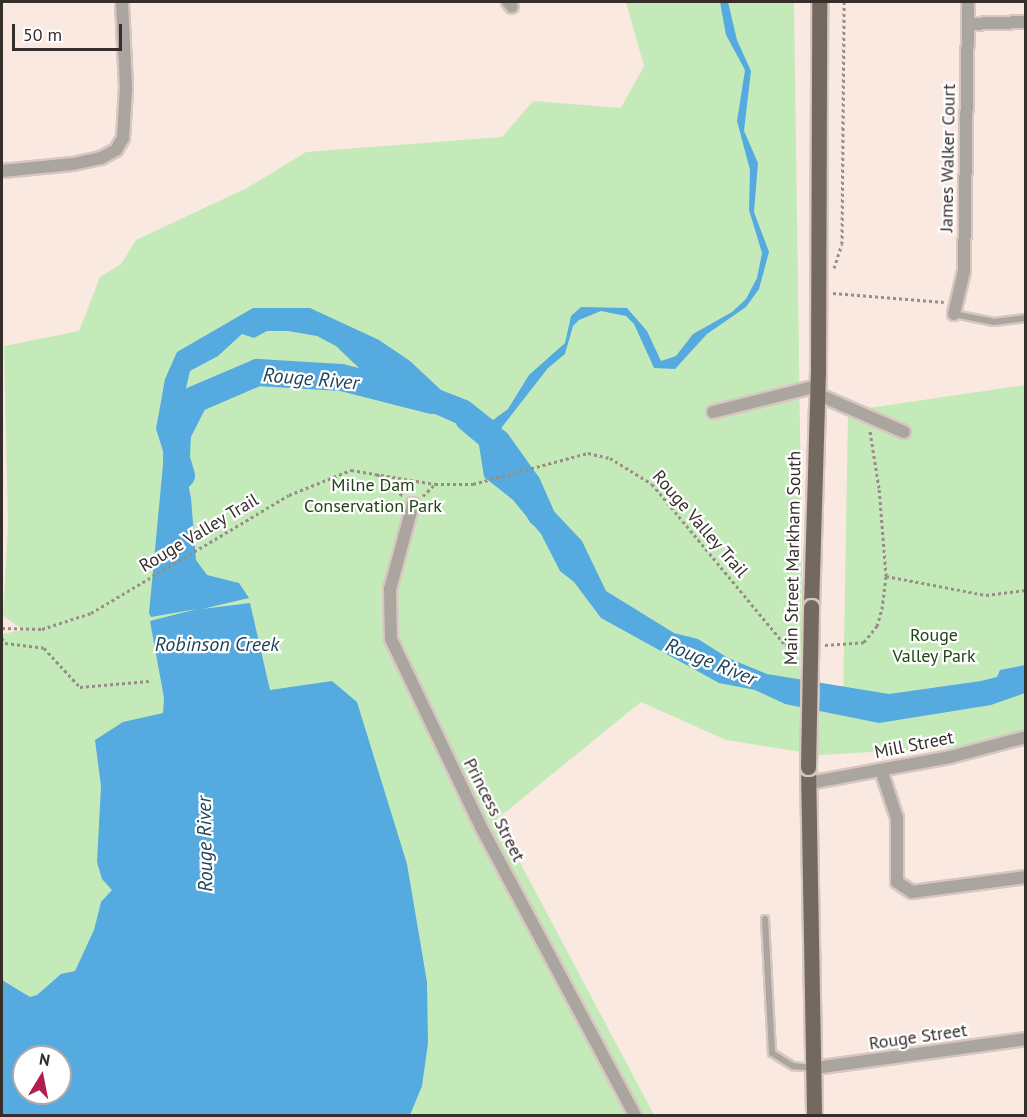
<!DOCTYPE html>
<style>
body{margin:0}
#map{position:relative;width:1027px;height:1117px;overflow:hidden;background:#fae9e1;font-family:"PT Sans",sans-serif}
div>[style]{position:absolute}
.green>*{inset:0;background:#c5eaba}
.water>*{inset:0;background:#55abdf}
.river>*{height:27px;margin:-13.5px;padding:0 13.5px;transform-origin:13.5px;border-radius:13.5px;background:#55abdf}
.path>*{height:3px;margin-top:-1.5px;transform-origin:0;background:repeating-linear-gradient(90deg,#998d88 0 3px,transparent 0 6px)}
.roads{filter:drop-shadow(2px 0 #d7c7c0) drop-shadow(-2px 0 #d7c7c0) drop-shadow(0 2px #d7c7c0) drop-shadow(0 -2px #d7c7c0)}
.service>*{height:6px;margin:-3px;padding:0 3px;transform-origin:3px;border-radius:3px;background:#aba5a0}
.minor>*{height:12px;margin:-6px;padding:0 6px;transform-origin:6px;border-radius:6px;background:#aba5a0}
.primary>*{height:15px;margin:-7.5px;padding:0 7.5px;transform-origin:7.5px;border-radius:7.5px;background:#746961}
.bridges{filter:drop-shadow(2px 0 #d7c7c0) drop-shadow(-2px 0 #d7c7c0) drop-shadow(0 2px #d7c7c0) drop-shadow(0 -2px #d7c7c0)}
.primary-bridge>*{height:15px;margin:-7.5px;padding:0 7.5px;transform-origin:7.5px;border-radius:7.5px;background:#746961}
span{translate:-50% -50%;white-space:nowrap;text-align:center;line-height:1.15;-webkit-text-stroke:4.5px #fff;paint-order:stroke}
.street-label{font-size:18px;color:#352e2b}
.park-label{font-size:18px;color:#214415}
.water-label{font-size:20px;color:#1e4359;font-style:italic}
.frame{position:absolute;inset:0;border:3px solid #352e2b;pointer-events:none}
.north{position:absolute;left:12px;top:1045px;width:60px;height:60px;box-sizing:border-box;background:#fff;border:2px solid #aeabaa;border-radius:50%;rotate:10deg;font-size:16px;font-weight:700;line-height:24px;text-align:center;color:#352e2b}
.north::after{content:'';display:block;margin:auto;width:21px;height:27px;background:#b01e4e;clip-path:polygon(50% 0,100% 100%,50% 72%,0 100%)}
.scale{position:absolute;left:12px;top:24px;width:110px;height:27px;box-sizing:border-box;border:3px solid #352e2b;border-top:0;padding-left:8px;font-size:18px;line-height:21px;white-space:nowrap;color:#352e2b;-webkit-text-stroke:4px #fff;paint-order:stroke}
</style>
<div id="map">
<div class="green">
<div style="clip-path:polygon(evenodd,626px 2px,794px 2px,802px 569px,800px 698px,843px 704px,848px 411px,1025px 385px,1025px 743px,821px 755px,726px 740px,641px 702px,497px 819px,654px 1115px,2px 1115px,2px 634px,23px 630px,3px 616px,8px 526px,4px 346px,79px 331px,100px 277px,121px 264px,136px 240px,247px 188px,306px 152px,502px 137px,533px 101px,621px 108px,644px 66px,626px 2px,24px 1057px,60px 1057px,60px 1093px,24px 1093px,24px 1057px)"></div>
</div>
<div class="water">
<div style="clip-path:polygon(evenodd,720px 2px,728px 2px,737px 40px,751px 71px,744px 131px,758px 163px,754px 212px,769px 252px,759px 289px,746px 307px,707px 334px,675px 369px,654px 368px,634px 324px,626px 316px,601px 311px,579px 320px,573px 326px,565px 354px,548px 368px,502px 427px,496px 438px,500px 456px,507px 468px,537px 486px,549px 506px,582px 541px,606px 591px,674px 633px,698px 639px,728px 658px,767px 674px,889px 694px,981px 681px,997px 677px,1000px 670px,1025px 665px,1025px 693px,991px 705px,879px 723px,785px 704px,755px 690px,719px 683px,601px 618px,574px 582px,560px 571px,541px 534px,513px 500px,484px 477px,478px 439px,469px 429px,428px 411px,360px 369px,336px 346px,317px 336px,288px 331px,267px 331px,254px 338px,242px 334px,218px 356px,190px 371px,177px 427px,191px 498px,196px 560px,207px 575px,239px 583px,249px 598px,202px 609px,250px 603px,270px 690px,332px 681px,357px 702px,407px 864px,427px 982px,428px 1043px,422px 1086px,410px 1115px,2px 1115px,2px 980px,30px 997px,37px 995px,61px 974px,75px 971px,94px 930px,101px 902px,112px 890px,102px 879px,97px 862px,101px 786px,95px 740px,123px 722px,163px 713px,164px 698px,150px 621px,197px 609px,151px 617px,149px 613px,164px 454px,156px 429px,165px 379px,177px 352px,253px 308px,310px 308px,379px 340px,410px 361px,441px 390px,469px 401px,493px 420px,508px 409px,529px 375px,565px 343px,571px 316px,581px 307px,627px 308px,647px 331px,661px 361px,676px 356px,693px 334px,732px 312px,746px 299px,757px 278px,762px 253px,749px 210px,750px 170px,737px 121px,745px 70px,726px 35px,720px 2px,24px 1057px,60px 1057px,60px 1093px,24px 1093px,24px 1057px)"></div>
</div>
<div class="river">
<div style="left:468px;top:418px;width:38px;rotate:40deg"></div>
<div style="left:497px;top:442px;width:52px;rotate:54.5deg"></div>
<div style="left:527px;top:484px;width:32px;rotate:66deg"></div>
<div style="left:181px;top:475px;width:17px;rotate:-107deg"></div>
<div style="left:176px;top:459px;width:26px;rotate:-88deg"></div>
<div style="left:177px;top:433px;width:38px;rotate:-63deg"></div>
<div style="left:194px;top:399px;width:69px;rotate:-23.2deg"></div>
<div style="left:257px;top:372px;width:84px;rotate:3.4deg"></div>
<div style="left:341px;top:377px;width:94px;rotate:14.2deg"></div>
</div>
<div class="path">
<div style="left:834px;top:268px;width:25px;rotate:-72deg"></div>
<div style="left:842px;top:244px;width:242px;rotate:-89.5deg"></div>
<div style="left:833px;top:293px;width:111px;rotate:4.6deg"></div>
<div style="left:377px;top:474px;width:35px;rotate:40deg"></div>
<div style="left:423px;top:496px;width:17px;rotate:-45deg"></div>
<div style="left:886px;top:576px;width:102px;rotate:10.8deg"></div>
<div style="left:986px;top:595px;width:40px;rotate:-7.1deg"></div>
<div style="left:2px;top:628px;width:40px;rotate:1.4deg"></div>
<div style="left:42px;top:629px;width:52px;rotate:-18.1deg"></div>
<div style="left:91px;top:613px;width:230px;rotate:-30.8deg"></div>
<div style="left:289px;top:495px;width:67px;rotate:-22deg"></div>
<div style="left:351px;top:470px;width:85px;rotate:9.5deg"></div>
<div style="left:435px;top:484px;width:38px"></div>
<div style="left:473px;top:484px;width:119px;rotate:-15.1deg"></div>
<div style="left:588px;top:453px;width:23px;rotate:13deg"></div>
<div style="left:610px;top:458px;width:49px;rotate:31.8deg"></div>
<div style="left:652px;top:484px;width:209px;rotate:50.4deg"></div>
<div style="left:785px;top:645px;width:12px"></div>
<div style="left:2px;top:638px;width:6px;rotate:59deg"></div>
<div style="left:5px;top:643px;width:39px;rotate:7deg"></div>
<div style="left:44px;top:648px;width:53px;rotate:47.3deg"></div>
<div style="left:80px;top:687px;width:69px;rotate:-5deg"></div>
<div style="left:825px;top:645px;width:39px;rotate:-4deg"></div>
<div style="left:864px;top:642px;width:21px;rotate:-51deg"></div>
<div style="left:877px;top:626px;width:18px;rotate:-74deg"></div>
<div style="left:882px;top:609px;width:33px;rotate:-83deg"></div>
<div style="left:886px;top:576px;width:88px;rotate:-94.5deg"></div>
<div style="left:879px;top:488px;width:58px;rotate:-99deg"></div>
</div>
<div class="roads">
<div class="service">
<div style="left:954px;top:314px;width:41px;rotate:11.3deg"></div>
<div style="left:994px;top:322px;width:32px;rotate:-7deg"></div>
<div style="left:765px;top:919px;width:134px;rotate:87deg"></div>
<div style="left:772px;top:1053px;width:25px;rotate:32deg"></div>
<div style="left:793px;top:1066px;width:20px;rotate:6deg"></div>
</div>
<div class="minor">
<div style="left:508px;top:2px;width:6px;rotate:51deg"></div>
<div style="left:968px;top:24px;width:58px;rotate:-2deg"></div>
<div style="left:2px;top:171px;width:71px;rotate:-5.6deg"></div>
<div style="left:73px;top:164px;width:29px;rotate:-12deg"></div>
<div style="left:101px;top:158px;width:17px;rotate:-28deg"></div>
<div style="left:116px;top:150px;width:14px;rotate:-60deg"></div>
<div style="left:123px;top:138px;width:51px;rotate:-86.6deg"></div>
<div style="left:126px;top:87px;width:85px;rotate:-92.7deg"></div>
<div style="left:954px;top:314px;width:44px;rotate:-76.9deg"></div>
<div style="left:964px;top:271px;width:269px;rotate:-89.1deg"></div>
<div style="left:817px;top:394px;width:95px;rotate:23.6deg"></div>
<div style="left:713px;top:412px;width:107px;rotate:-14deg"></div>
<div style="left:413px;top:504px;width:88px;rotate:105.1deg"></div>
<div style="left:390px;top:589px;width:50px;rotate:88.9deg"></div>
<div style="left:391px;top:639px;width:208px;rotate:64.4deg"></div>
<div style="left:481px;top:827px;width:327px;rotate:61.9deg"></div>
<div style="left:881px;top:770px;width:51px;rotate:71.6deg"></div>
<div style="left:897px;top:818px;width:64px;rotate:90deg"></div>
<div style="left:897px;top:882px;width:18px;rotate:34deg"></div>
<div style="left:912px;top:892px;width:115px;rotate:-7.5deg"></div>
<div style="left:809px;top:783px;width:143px;rotate:-10.4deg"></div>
<div style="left:950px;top:757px;width:79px;rotate:-14.7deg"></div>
<div style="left:815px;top:1068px;width:213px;rotate:-7.8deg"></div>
</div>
<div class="primary">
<div style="left:811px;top:607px;width:236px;rotate:-88.3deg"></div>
<div style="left:818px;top:371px;width:369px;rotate:-89.8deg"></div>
<div style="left:808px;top:767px;width:349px;rotate:89deg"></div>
</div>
</div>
<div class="bridges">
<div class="primary-bridge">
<div style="left:808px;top:767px;width:160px;rotate:-88.9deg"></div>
</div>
</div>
<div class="street-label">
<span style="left:948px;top:158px;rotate:-89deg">James Walker Court</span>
<span style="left:700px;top:524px;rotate:49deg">Rouge Valley Trail</span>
<span style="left:199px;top:533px;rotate:-31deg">Rouge Valley Trail</span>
<span style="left:793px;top:558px;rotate:-89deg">Main Street Markham South</span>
<span style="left:914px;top:745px;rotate:-11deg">Mill Street</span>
<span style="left:494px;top:810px;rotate:63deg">Princess Street</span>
<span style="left:918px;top:1037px;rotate:-8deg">Rouge Street</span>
</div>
<div class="park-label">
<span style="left:373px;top:496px">Milne Dam<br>Conservation Park</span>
<span style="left:934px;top:646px">Rouge<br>Valley Park</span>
</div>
<div class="water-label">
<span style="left:311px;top:379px;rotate:5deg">Rouge River</span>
<span style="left:217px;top:644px">Robinson Creek</span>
<span style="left:711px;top:662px;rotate:22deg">Rouge River</span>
<span style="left:205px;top:844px;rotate:-91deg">Rouge River</span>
</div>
<div class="frame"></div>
<div class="north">N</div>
<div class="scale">50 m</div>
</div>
